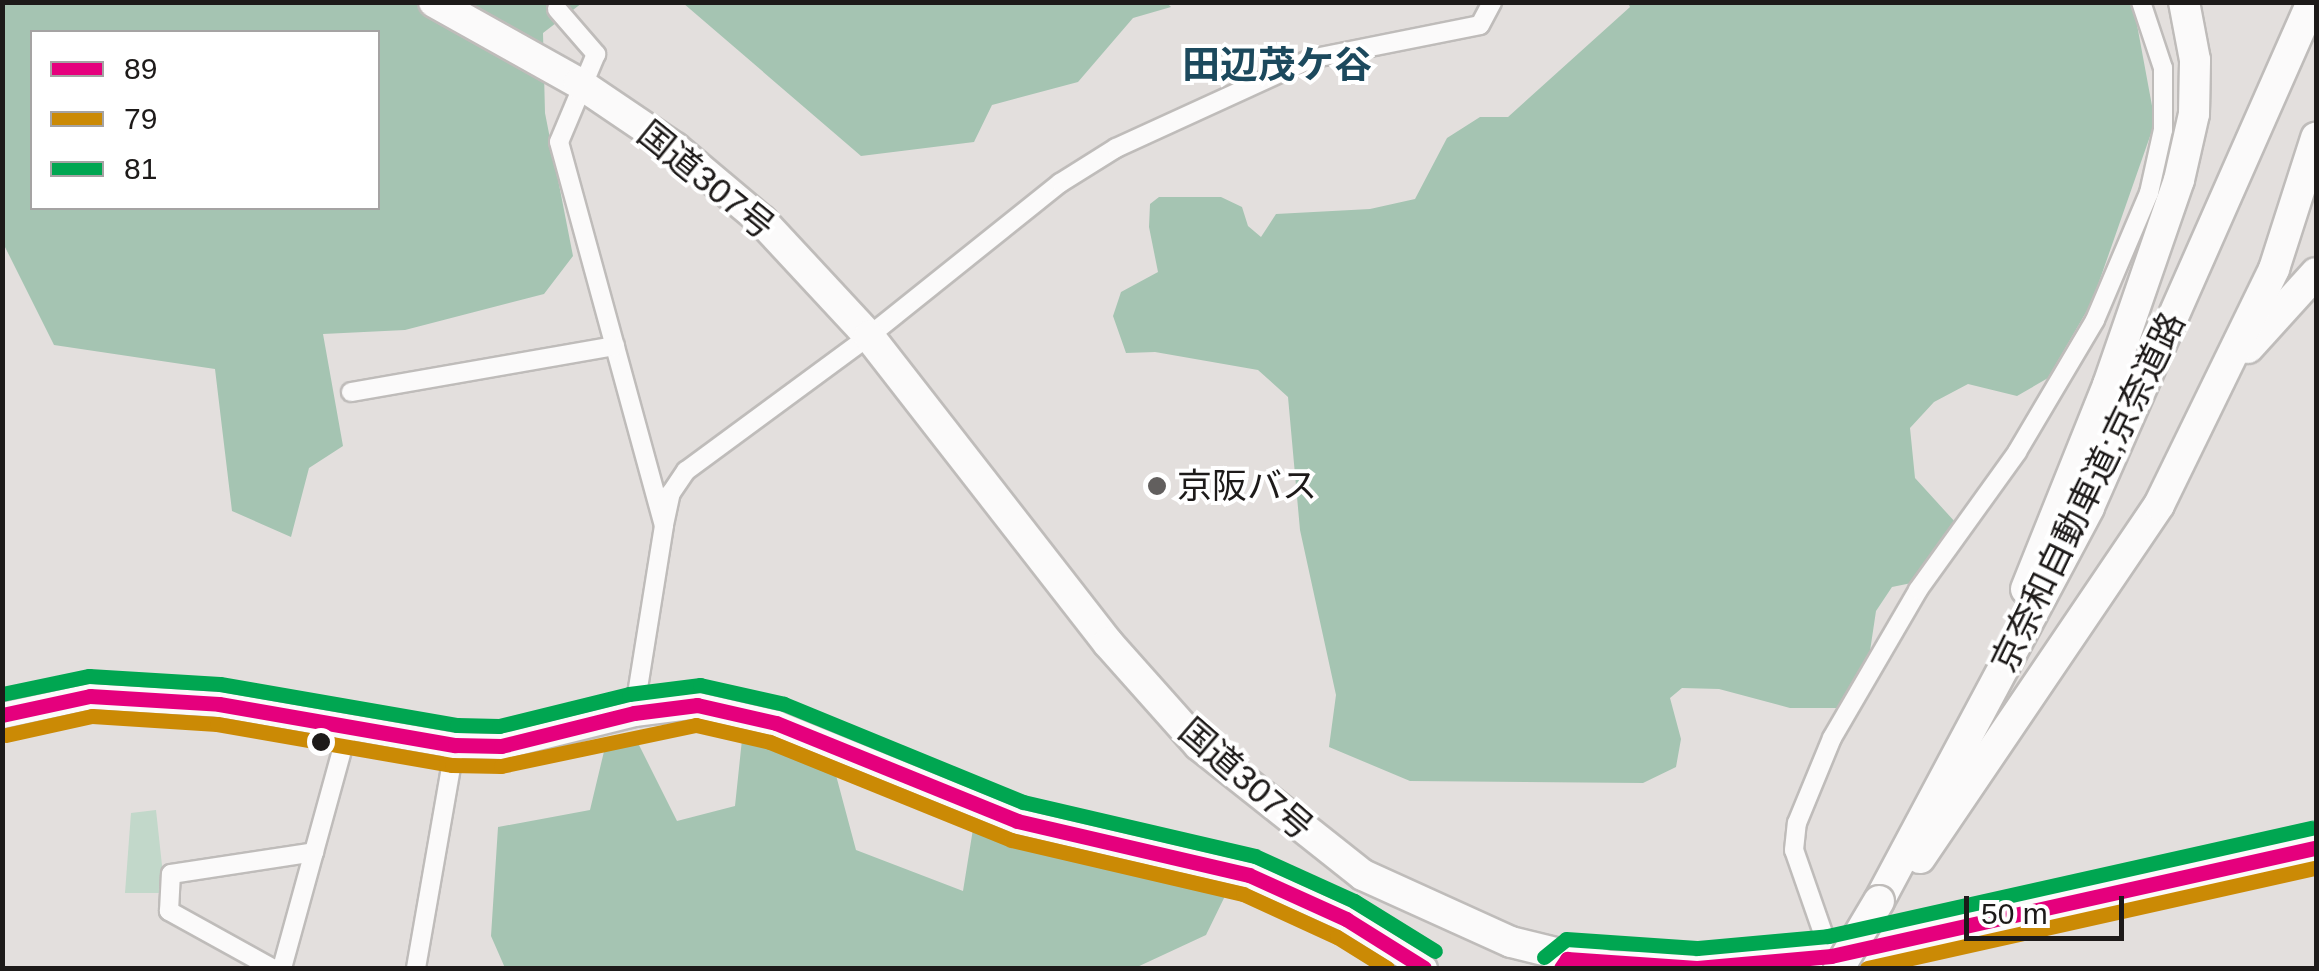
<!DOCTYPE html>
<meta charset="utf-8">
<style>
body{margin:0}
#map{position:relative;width:2319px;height:971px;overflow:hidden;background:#e3dfdd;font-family:Arial,"Noto Sans JP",sans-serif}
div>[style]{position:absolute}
.green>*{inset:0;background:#c2d8ca}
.forest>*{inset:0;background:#a5c4b2}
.roads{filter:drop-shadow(2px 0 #bfbcba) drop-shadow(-2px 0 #bfbcba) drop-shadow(0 2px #bfbcba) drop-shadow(0 -2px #bfbcba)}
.street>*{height:18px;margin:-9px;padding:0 9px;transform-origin:9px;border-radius:9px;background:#fbfafa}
.secondary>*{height:25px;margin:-12.5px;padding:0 12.5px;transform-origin:12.5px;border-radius:12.5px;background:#fbfafa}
.highway>*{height:30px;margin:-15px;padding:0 15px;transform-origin:15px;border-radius:15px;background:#fbfafa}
.bridges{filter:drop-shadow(2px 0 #bfbcba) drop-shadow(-2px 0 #bfbcba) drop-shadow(0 2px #bfbcba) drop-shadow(0 -2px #bfbcba)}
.highway-bridge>*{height:30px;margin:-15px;padding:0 15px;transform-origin:15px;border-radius:15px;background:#fbfafa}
.bus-1>*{height:15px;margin:-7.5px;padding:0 7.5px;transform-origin:7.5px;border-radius:7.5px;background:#e5007d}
.bus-2>*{height:15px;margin:-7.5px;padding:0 7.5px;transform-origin:7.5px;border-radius:7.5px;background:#cb8a05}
.bus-3>*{height:15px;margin:-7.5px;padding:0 7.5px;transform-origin:7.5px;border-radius:7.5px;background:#00a651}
.dots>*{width:28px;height:28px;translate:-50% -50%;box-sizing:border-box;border:5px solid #fff;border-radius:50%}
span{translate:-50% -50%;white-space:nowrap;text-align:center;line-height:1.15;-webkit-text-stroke:8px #fff;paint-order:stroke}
.street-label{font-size:35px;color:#1d1a19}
.poi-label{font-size:35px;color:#1d1a19}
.left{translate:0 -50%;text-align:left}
.neighbourhood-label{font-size:38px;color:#1c495d;font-weight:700}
.frame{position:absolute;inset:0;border:5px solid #1d1a19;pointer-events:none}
.legend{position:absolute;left:30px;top:30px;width:350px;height:180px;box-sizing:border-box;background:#fff;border:2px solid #a5a3a3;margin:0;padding:12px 18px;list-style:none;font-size:30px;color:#1d1a19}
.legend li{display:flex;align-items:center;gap:20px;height:50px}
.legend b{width:50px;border:2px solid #a5a3a3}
.scale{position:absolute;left:1964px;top:896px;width:160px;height:45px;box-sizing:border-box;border:5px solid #1d1a19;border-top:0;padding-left:12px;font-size:30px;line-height:35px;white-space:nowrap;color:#1d1a19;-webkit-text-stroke:8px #fff;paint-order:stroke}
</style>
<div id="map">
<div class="green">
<div style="clip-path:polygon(156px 810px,165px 893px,125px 893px,131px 813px)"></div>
</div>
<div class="forest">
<div style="clip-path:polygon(evenodd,2px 3px,582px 3px,543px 33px,545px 113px,573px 256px,544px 294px,405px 330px,323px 334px,343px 446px,309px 468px,291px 537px,232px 511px,215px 369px,54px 345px,3px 243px,2px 3px,32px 32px,378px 32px,378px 208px,32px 208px,32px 32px)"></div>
<div style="clip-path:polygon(1167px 3px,1171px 7px,1133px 18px,1078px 82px,992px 105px,974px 142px,861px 156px,683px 3px)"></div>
<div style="clip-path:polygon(1628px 3px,2133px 3px,2155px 122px,2092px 302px,2048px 378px,2017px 396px,1968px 384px,1934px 402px,1910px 428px,1915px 478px,1956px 523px,1931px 579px,1892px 587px,1876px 611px,1867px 671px,1837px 708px,1790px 708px,1719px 689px,1682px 688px,1670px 698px,1681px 739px,1676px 767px,1643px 783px,1410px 781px,1329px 747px,1336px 695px,1300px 530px,1288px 397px,1258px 370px,1155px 352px,1126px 353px,1113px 316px,1121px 292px,1158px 272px,1149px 227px,1150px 204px,1159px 197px,1221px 197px,1242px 207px,1248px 226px,1261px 237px,1276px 214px,1370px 209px,1415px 199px,1447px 138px,1480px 117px,1508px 117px,1630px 7px)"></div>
<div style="clip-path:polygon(743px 730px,833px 764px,856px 850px,963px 891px,973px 829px,1226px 894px,1206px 935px,1135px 968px,505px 968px,491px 936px,498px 827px,590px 810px,606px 743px,633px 733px,677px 821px,735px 806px)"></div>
</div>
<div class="roads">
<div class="street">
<div style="left:557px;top:9px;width:60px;rotate:49.1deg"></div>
<div style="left:596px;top:54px;width:95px;rotate:112.8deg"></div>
<div style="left:559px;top:142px;width:397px;rotate:74.7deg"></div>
<div style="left:351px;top:392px;width:268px;rotate:-9.9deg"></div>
<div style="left:634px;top:713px;width:190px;rotate:-80.9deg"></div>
<div style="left:664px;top:525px;width:33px;rotate:-78deg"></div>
<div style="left:671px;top:493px;width:27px;rotate:-56deg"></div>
<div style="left:686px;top:471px;width:227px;rotate:-36.4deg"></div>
<div style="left:869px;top:336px;width:245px;rotate:-38.7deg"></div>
<div style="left:1060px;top:183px;width:66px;rotate:-32deg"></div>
<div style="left:1116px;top:148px;width:213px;rotate:-24.6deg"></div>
<div style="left:1310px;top:59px;width:173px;rotate:-11.3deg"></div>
<div style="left:1480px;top:25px;width:26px;rotate:-62deg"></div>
<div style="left:1831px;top:956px;width:112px;rotate:-109.2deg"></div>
<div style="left:1794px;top:850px;width:27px;rotate:-84deg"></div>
<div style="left:1797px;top:823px;width:92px;rotate:-67.6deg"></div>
<div style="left:1832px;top:738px;width:171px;rotate:-59.8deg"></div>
<div style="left:1918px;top:590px;width:170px;rotate:-54.3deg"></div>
<div style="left:2017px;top:452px;width:153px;rotate:-59.4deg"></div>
<div style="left:2095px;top:320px;width:138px;rotate:-67deg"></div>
<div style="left:2149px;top:193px;width:65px;rotate:-77.5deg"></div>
<div style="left:2163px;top:130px;width:62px;rotate:-90deg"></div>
<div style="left:2163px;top:68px;width:70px;rotate:-108.4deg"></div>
<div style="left:272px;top:968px;width:118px;rotate:-151deg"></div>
<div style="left:169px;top:911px;width:37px;rotate:-87deg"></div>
<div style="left:171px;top:874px;width:145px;rotate:-8.7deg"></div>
<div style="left:282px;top:968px;width:253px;rotate:-74.6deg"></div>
<div style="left:416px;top:968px;width:226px;rotate:-80.1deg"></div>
</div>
<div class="secondary">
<div style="left:2px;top:715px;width:90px;rotate:-12.2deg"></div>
<div style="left:90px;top:696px;width:129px;rotate:3.5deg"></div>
<div style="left:219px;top:704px;width:240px;rotate:9.9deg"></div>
<div style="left:455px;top:745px;width:46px;rotate:1.2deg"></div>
<div style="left:501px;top:746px;width:137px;rotate:-13.9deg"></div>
<div style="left:634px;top:713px;width:64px;rotate:-7.2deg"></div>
<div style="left:697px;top:705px;width:81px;rotate:12.8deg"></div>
<div style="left:776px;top:723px;width:260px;rotate:22.1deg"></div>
<div style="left:1017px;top:821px;width:238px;rotate:13.1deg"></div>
<div style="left:1249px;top:875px;width:107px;rotate:24.4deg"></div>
<div style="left:1346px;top:919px;width:92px;rotate:32.1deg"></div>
</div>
<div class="highway">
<div style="left:434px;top:2px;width:166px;rotate:29.2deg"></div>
<div style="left:579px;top:83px;width:116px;rotate:34.1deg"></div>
<div style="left:675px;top:148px;width:114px;rotate:40deg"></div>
<div style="left:762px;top:221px;width:157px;rotate:47.1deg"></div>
<div style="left:869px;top:336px;width:389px;rotate:52.1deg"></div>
<div style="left:1108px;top:643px;width:137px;rotate:48.3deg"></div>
<div style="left:1199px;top:745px;width:209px;rotate:38.4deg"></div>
<div style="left:1363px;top:875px;width:162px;rotate:24.4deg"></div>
<div style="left:1511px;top:942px;width:101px;rotate:13.8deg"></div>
<div style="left:1609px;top:966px;width:88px;rotate:1.3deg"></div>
<div style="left:1697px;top:968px;width:135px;rotate:-5.1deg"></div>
<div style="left:1831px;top:956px;width:497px;rotate:-12.6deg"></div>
<div style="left:2248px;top:348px;width:101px;rotate:-47.8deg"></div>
<div style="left:2026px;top:589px;width:220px;rotate:-68.1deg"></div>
<div style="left:2108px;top:385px;width:217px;rotate:-70.9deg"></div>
<div style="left:2179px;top:180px;width:68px;rotate:-77.2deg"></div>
<div style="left:2194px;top:114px;width:54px;rotate:-88.9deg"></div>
<div style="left:2195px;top:60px;width:59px;rotate:-100.7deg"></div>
<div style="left:1920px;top:858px;width:426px;rotate:-55.9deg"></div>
<div style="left:2159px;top:505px;width:263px;rotate:-64deg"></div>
<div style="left:2274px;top:269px;width:138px;rotate:-72.2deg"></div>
<div style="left:1879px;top:901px;width:446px;rotate:-61.9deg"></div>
<div style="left:2089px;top:507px;width:552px;rotate:-66.17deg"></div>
</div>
</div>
<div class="bridges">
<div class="highway-bridge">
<div style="left:1839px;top:968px;width:78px;rotate:-59.2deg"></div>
</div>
</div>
<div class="bus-1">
<div style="left:2px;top:715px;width:90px;rotate:-12.2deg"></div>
<div style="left:90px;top:696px;width:129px;rotate:3.5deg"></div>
<div style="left:219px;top:704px;width:240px;rotate:9.9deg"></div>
<div style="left:455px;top:745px;width:46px;rotate:1.2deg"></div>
<div style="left:501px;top:746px;width:137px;rotate:-13.9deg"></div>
<div style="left:634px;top:713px;width:64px;rotate:-7.2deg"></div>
<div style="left:697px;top:705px;width:81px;rotate:12.8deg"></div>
<div style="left:776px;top:723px;width:260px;rotate:22.1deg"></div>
<div style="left:1017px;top:821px;width:238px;rotate:13.1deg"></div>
<div style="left:1249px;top:875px;width:107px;rotate:24.4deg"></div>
<div style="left:1346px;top:919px;width:92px;rotate:32.1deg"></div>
<div style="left:1561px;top:968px;width:11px;rotate:-56deg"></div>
<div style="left:1567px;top:959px;width:130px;rotate:4deg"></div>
<div style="left:1697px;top:968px;width:135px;rotate:-5.1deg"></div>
<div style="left:1831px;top:956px;width:497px;rotate:-12.6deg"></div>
</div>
<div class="bus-2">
<div style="left:6px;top:735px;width:88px;rotate:-12.5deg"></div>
<div style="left:92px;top:716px;width:125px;rotate:3.7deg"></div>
<div style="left:217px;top:724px;width:239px;rotate:9.9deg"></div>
<div style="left:452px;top:765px;width:49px;rotate:1.2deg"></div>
<div style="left:501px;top:766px;width:199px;rotate:-11.9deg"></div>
<div style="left:696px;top:725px;width:76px;rotate:12.9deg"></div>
<div style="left:770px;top:742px;width:260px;rotate:22.1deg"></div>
<div style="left:1011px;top:840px;width:238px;rotate:13.1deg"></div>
<div style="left:1243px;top:894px;width:103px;rotate:24.6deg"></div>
<div style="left:1337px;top:937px;width:59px;rotate:31.8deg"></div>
<div style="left:1867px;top:968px;width:460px;rotate:-12.6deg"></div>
</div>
<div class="bus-3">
<div style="left:2px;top:694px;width:89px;rotate:-11.7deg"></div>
<div style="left:89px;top:676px;width:131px;rotate:3.5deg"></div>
<div style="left:220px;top:684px;width:241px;rotate:9.8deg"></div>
<div style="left:457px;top:725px;width:42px;rotate:1.4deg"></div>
<div style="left:499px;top:726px;width:134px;rotate:-13.8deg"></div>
<div style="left:629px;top:694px;width:72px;rotate:-7.2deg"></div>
<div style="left:700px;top:685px;width:86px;rotate:12.7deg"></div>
<div style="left:784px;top:704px;width:258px;rotate:22.3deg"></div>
<div style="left:1023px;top:802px;width:238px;rotate:13.1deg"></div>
<div style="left:1255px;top:856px;width:109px;rotate:24.4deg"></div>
<div style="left:1354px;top:901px;width:95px;rotate:31.7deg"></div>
<div style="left:1544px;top:957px;width:28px;rotate:-39deg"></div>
<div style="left:1566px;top:939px;width:131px;rotate:3.9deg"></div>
<div style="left:1697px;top:948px;width:132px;rotate:-5.2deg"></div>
<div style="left:1828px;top:936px;width:496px;rotate:-12.6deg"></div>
</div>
<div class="dots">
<div style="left:1157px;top:486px;background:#625f5e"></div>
<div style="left:321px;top:742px;background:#1d1a19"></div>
</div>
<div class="street-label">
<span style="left:706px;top:180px;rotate:39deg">国道307号</span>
<span style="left:2088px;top:492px;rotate:-64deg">京奈和自動車道;京奈道路</span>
<span style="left:1246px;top:779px;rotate:41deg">国道307号</span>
</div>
<div class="poi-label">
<span class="left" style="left:1177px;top:486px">京阪バス</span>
</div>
<div class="neighbourhood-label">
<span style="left:1277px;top:66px">田辺茂ケ谷</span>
</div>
<div class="frame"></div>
<ul class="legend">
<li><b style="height:12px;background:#e5007d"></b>89</li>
<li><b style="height:12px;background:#cb8a05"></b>79</li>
<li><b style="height:12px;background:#00a651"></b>81</li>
</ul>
<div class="scale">50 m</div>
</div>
